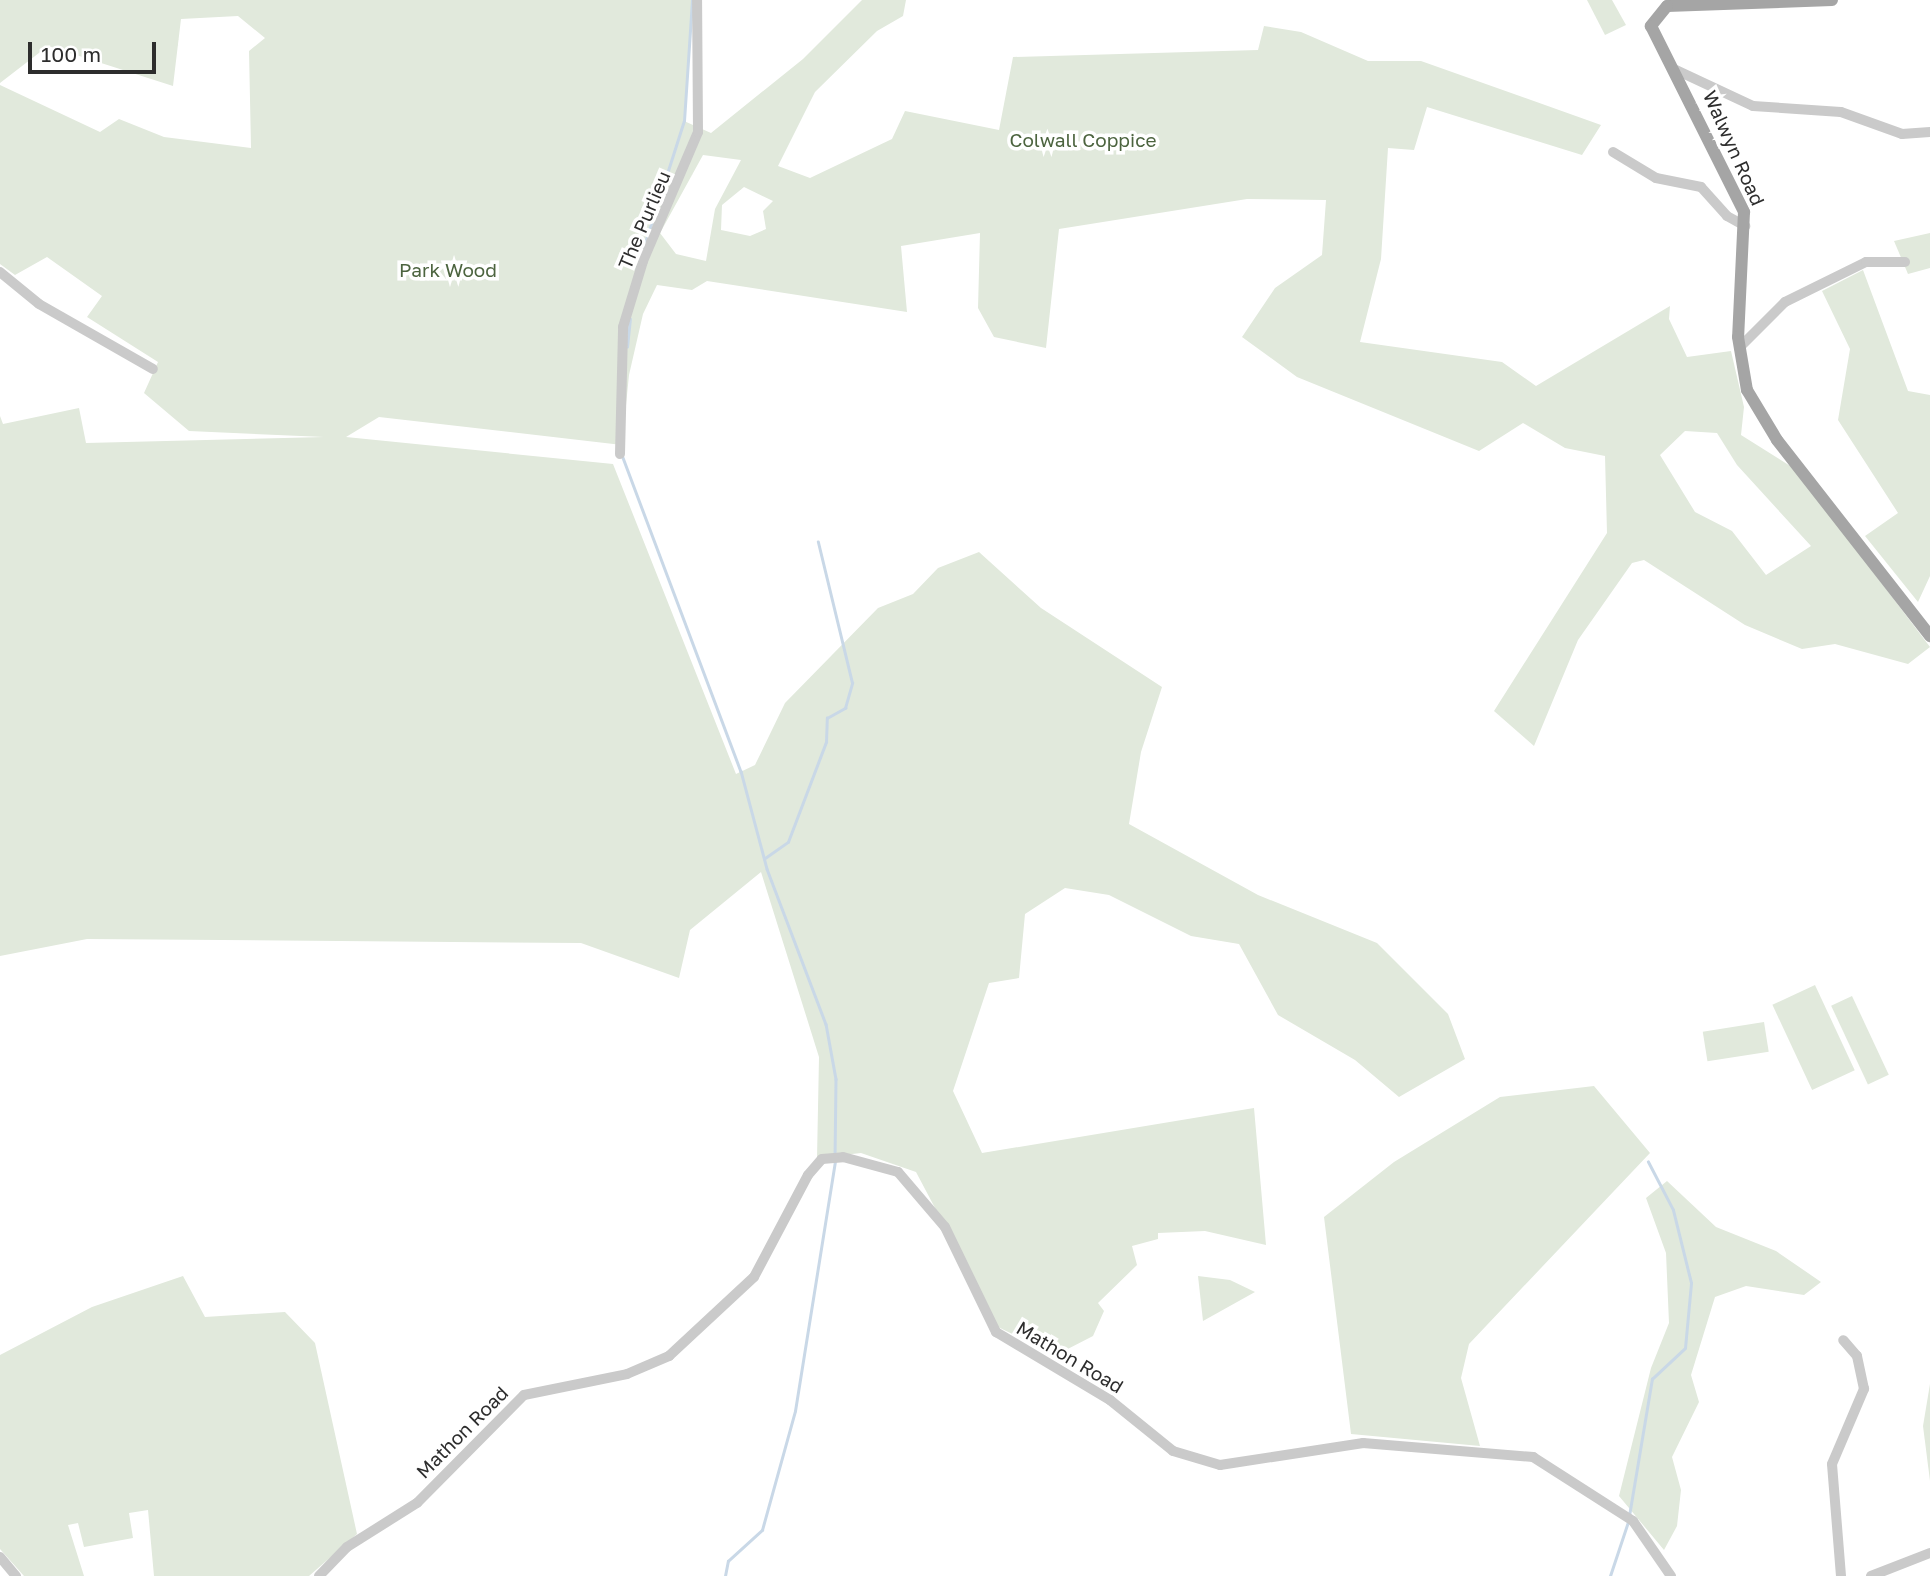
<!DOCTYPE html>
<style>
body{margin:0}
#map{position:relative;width:1930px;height:1576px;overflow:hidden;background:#fff;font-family:"Golos Text",sans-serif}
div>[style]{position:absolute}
.green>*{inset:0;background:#e1e9dc;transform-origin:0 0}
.stream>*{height:2.5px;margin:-1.25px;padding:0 1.25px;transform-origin:1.25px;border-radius:1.25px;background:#c9d8e7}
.minor>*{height:10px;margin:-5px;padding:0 5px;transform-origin:5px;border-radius:5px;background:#cacaca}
.major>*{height:12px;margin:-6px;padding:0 6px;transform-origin:6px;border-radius:6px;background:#a5a5a5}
span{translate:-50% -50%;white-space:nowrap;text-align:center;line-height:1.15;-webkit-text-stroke:7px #fff;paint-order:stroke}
.park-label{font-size:19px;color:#4c643f}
.street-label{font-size:19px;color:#2d2d2d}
.scale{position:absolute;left:28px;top:42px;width:128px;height:32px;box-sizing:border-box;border:4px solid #2d2d2d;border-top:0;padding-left:9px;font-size:21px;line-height:24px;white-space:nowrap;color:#2d2d2d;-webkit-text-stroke:5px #fff;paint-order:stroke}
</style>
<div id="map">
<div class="green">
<div style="clip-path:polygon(evenodd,0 0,692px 0,684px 121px,711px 133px,803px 59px,862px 0,906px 0,903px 16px,877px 31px,815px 92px,778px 166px,810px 178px,892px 139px,905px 111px,999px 130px,1013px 57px,1258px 50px,1264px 26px,1301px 32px,1368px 61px,1421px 61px,1601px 125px,1582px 155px,1427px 107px,1414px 150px,1388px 148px,1381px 259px,1360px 342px,1502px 362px,1536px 386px,1670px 306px,1669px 319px,1687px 357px,1731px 351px,1744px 407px,1741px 435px,1795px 469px,1930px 647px,1908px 664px,1835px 644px,1802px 649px,1745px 625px,1644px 560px,1632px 563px,1578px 640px,1534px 746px,1494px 711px,1607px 533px,1605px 456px,1565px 448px,1523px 423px,1479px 451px,1297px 377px,1242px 337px,1275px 288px,1322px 255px,1326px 200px,1247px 199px,1059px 229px,1046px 348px,994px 337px,978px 308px,980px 233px,901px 246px,907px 312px,707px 281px,692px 290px,657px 285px,643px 314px,629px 375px,622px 445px,379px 417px,346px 437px,613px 464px,736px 774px,755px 765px,785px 703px,878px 608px,913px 594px,938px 568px,979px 552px,1041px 608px,1162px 687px,1141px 752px,1129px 824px,1258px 895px,1377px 943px,1448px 1014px,1465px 1059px,1399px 1097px,1355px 1060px,1278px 1015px,1239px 944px,1191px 936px,1109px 895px,1065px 888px,1025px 914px,1019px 978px,989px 983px,953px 1091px,982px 1153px,1254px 1108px,1266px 1245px,1205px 1231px,1158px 1233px,1158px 1239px,1132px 1246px,1137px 1265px,1098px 1303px,1104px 1311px,1093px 1336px,1056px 1355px,998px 1327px,916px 1172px,861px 1153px,817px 1158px,819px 1057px,761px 872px,690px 930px,679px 978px,581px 943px,87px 939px,0 956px,0 416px,3px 424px,79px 408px,86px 443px,324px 437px,189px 431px,144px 393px,158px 362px,87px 317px,102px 296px,47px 257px,15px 275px,0 264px,0 85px,100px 132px,119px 119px,164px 137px,251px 148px,249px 51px,265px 38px,238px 16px,181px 19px,173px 86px,48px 46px,0 83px,0 0,703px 155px,741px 160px,715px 209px,706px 261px,676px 254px,660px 233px,703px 155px,0 0,744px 187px,773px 201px,763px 211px,766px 229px,750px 236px,721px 230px,722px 205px,744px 187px,0 0,1685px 431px,1717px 433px,1737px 465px,1811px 546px,1766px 575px,1732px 531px,1695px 512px,1660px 455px,1685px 431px)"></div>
<div style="clip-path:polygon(1587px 0,1612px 0,1626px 25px,1605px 35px)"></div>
<div style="clip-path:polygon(1930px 233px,1930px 268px,1908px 274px,1894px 241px)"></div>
<div style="clip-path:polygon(1863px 270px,1908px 391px,1930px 395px,1930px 576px,1918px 602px,1865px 536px,1898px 513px,1838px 420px,1850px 349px,1822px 291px)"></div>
<div style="left:1815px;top:985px;width:94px;height:47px;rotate:65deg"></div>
<div style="left:1852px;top:996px;width:87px;height:23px;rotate:65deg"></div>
<div style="left:1764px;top:1022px;width:30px;height:62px;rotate:81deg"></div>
<div style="clip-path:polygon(1594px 1086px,1650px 1153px,1469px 1344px,1461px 1378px,1480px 1446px,1351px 1434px,1324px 1217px,1394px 1162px,1500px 1097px)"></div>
<div style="clip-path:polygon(1667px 1181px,1716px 1227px,1776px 1251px,1821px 1282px,1804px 1295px,1746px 1286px,1715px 1297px,1691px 1375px,1699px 1402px,1672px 1457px,1681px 1490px,1677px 1526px,1664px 1550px,1619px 1496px,1651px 1368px,1669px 1323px,1666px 1253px,1646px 1198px)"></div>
<div style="clip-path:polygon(183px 1276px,205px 1317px,285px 1312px,315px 1343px,357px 1534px,309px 1576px,154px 1576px,148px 1510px,129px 1513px,133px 1538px,84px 1547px,78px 1523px,68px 1525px,84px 1576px,24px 1576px,0 1549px,0 1355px,92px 1307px)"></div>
<div style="clip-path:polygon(1198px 1276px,1230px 1280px,1255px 1292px,1203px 1321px)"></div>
<div style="clip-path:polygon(1930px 1384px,1930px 1481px,1923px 1426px)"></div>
</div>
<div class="stream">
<div style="left:636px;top:271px;width:157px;rotate:-72.3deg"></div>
<div style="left:684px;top:121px;width:121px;rotate:-86.2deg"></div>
<div style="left:627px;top:347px;width:28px;rotate:-84deg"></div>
<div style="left:622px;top:455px;width:338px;rotate:69.4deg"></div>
<div style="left:741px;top:771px;width:101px;rotate:75.1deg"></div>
<div style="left:767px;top:869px;width:166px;rotate:69.2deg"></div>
<div style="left:826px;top:1024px;width:56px;rotate:79.7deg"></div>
<div style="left:836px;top:1079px;width:77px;rotate:90.7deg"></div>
<div style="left:765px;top:858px;width:28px;rotate:-35deg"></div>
<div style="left:788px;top:842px;width:107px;rotate:-69.2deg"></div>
<div style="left:826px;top:742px;width:24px;rotate:-88deg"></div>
<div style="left:827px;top:718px;width:21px;rotate:-29deg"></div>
<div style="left:845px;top:708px;width:26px;rotate:-74deg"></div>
<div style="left:852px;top:683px;width:145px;rotate:-103.6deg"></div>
<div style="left:1629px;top:1516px;width:139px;rotate:-80.5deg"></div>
<div style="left:1652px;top:1379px;width:45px;rotate:-43.2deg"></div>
<div style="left:1685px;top:1348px;width:65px;rotate:-84.7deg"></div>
<div style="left:1691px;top:1283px;width:75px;rotate:-103.9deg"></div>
<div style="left:1673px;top:1210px;width:54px;rotate:-117.5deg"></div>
<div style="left:725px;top:1576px;width:15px;rotate:-79deg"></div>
<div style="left:728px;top:1561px;width:46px;rotate:-42.4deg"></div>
<div style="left:762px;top:1530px;width:123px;rotate:-74.5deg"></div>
<div style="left:795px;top:1411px;width:252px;rotate:-80.9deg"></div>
<div style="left:1610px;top:1576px;width:57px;rotate:-71.6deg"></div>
</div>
<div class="minor">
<div style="left:1676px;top:70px;width:85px;rotate:25.1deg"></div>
<div style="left:1753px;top:106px;width:88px;rotate:3.9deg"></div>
<div style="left:1841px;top:112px;width:65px;rotate:19.8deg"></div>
<div style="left:1902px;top:134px;width:28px;rotate:-4deg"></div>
<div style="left:1613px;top:152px;width:50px;rotate:31.2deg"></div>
<div style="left:1656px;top:178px;width:46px;rotate:11.3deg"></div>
<div style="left:1701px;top:187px;width:39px;rotate:48deg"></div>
<div style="left:1727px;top:216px;width:21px;rotate:29deg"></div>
<div style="left:0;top:272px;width:50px;rotate:39.4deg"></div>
<div style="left:39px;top:304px;width:131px;rotate:29.7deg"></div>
<div style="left:1739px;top:348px;width:65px;rotate:-45deg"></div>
<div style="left:1785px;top:302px;width:90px;rotate:-26.3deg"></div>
<div style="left:1866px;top:262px;width:39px"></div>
<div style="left:620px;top:454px;width:127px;rotate:-88.6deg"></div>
<div style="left:623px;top:327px;width:69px;rotate:-73.1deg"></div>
<div style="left:643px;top:261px;width:140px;rotate:-66.9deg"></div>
<div style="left:698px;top:132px;width:132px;rotate:-90.4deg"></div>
<div style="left:0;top:1557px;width:25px;rotate:50deg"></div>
<div style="left:319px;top:1576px;width:40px;rotate:-46deg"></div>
<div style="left:347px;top:1547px;width:83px;rotate:-32.2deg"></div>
<div style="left:417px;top:1503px;width:152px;rotate:-45.3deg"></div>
<div style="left:524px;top:1395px;width:105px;rotate:-11.5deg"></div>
<div style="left:627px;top:1374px;width:46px;rotate:-23.2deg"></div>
<div style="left:669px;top:1356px;width:116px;rotate:-42.9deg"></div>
<div style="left:754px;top:1277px;width:115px;rotate:-62.1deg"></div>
<div style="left:808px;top:1175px;width:21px;rotate:-49deg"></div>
<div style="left:822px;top:1159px;width:21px;rotate:-5deg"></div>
<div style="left:843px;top:1157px;width:57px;rotate:15.3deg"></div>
<div style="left:898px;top:1172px;width:72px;rotate:49.5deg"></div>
<div style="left:945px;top:1227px;width:117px;rotate:64.1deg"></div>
<div style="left:996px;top:1332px;width:133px;rotate:30.8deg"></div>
<div style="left:1110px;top:1400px;width:81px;rotate:39deg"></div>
<div style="left:1173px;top:1451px;width:49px;rotate:16.6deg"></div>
<div style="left:1220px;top:1465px;width:145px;rotate:-8.7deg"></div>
<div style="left:1363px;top:1443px;width:171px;rotate:4.7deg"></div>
<div style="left:1533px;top:1457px;width:119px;rotate:32.6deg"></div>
<div style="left:1633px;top:1521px;width:67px;rotate:55.4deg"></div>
<div style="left:1841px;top:1576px;width:112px;rotate:-94.6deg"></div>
<div style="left:1832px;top:1464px;width:82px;rotate:-66.9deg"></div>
<div style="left:1864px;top:1389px;width:34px;rotate:-102deg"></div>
<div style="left:1857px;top:1356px;width:21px;rotate:-131deg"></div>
<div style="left:1871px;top:1576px;width:63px;rotate:-21.3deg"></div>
</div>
<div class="major">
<div style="left:1832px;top:0;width:165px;rotate:177.9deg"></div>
<div style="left:1667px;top:6px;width:26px;rotate:129deg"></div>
<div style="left:1651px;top:26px;width:208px;rotate:63.4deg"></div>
<div style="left:1744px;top:212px;width:125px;rotate:92.7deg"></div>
<div style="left:1738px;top:337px;width:54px;rotate:80.4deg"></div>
<div style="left:1747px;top:390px;width:58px;rotate:59deg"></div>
<div style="left:1777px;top:440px;width:249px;rotate:52deg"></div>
</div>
<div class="park-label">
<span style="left:1083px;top:140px">Colwall Coppice</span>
<span style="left:448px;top:270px">Park Wood</span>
</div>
<div class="street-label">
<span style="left:1734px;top:148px;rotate:66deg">Walwyn Road</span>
<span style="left:644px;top:220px;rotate:-67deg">The Purlieu</span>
<span style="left:1070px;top:1357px;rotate:31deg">Mathon Road</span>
<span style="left:462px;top:1432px;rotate:-45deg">Mathon Road</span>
</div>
<div class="scale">100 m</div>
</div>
